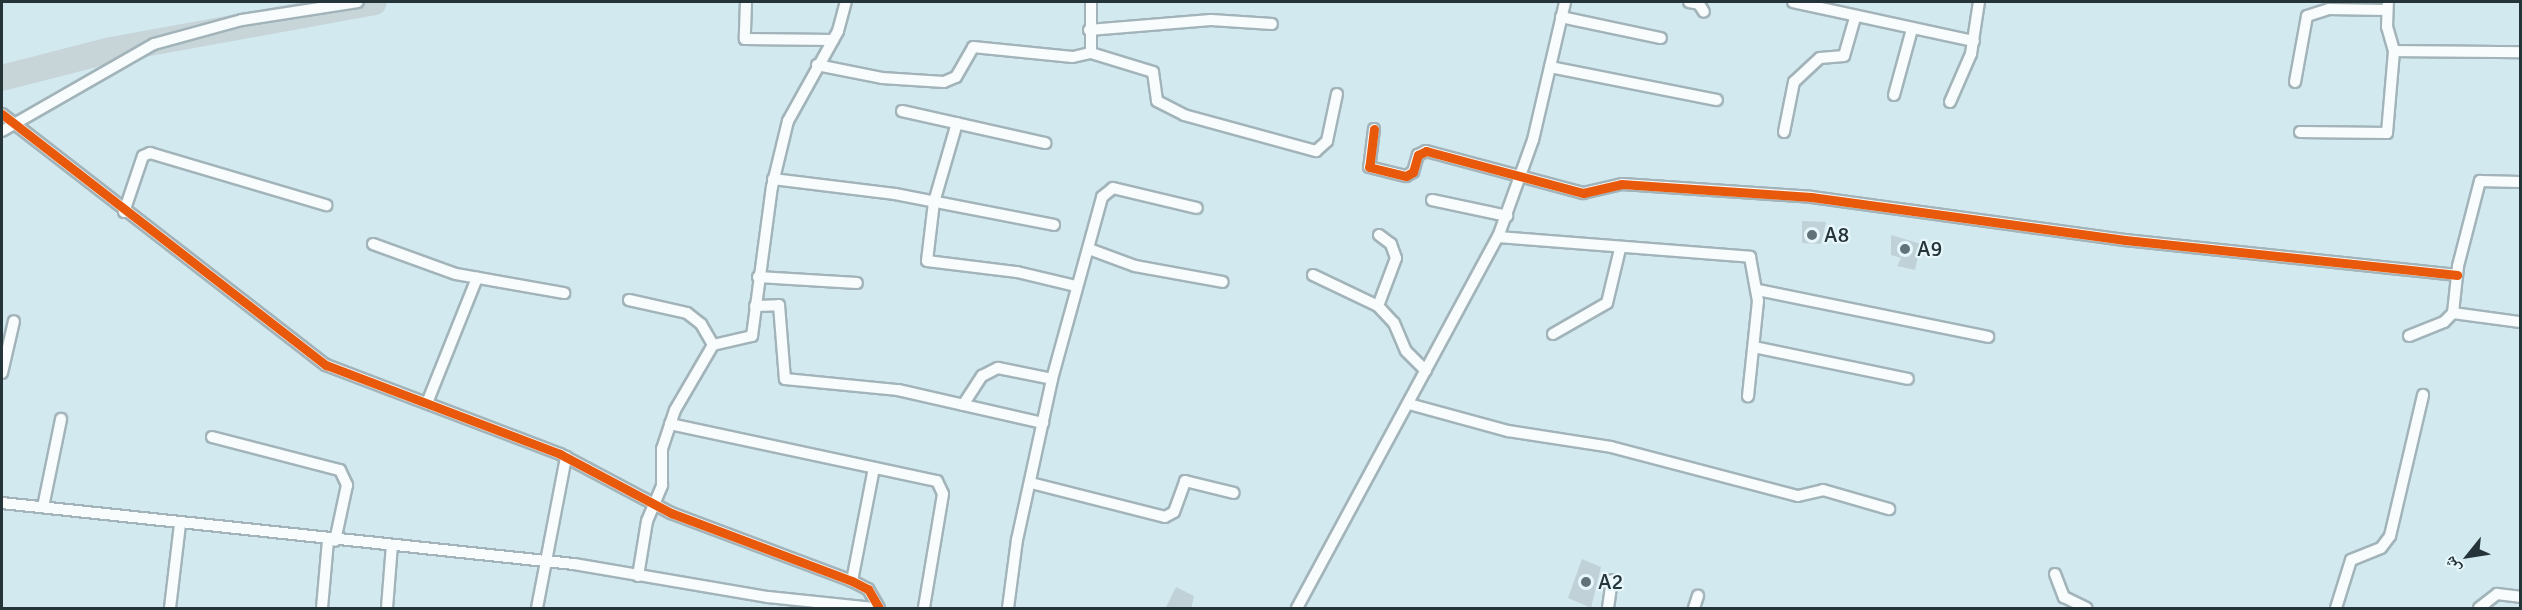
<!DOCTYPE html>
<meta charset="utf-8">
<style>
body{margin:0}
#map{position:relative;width:2522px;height:610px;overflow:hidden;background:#d2e9ef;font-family:Signika,"Noto Naskh Arabic",sans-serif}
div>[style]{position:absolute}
.taxiway>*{height:26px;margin:-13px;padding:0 13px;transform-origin:13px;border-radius:13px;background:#c7d5d9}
.building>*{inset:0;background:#c0d2d7}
.roads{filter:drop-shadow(2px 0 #a2b4b9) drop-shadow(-2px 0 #a2b4b9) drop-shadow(0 2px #a2b4b9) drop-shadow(0 -2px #a2b4b9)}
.minor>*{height:10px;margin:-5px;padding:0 5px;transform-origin:5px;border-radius:5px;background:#f8fcfd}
.cycleway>*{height:9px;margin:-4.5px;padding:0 4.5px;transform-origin:4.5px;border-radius:4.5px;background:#e8590c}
.dots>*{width:16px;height:16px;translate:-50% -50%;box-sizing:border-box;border:3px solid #e7f7fc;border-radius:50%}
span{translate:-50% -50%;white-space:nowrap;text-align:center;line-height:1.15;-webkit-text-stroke:4.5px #e7f7fc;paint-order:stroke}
.poi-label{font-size:22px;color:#243439}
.left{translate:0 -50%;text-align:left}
.frame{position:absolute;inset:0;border:3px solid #243439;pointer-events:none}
.north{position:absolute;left:2438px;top:526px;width:60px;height:60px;-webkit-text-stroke:4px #e7f7fc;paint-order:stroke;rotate:240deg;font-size:16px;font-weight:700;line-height:24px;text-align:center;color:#243439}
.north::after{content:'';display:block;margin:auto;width:21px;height:27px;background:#243439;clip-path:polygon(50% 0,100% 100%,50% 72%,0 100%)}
</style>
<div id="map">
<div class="taxiway">
<div style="left:2px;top:78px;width:113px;rotate:-14.4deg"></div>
<div style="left:111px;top:50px;width:267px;rotate:-10.3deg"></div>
</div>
<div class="building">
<div style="clip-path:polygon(1802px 221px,1826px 222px,1821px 244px,1802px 243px)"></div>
<div style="clip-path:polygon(1891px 235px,1921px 244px,1915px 270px,1897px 266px,1901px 258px,1891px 255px)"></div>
<div style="clip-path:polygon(1582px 559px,1601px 567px,1591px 608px,1568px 598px)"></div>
<div style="clip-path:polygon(1176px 587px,1194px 596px,1191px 609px,1165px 609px)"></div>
</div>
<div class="roads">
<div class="minor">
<div style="left:746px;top:2px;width:37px;rotate:92deg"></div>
<div style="left:745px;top:39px;width:88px;rotate:0.7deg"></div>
<div style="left:1091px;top:2px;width:51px;rotate:90deg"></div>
<div style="left:1091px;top:53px;width:65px;rotate:17deg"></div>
<div style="left:1153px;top:72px;width:29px;rotate:82deg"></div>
<div style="left:1157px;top:101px;width:30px;rotate:27deg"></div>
<div style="left:1184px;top:115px;width:137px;rotate:15.3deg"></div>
<div style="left:1316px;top:151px;width:15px;rotate:-42deg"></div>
<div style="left:1327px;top:141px;width:48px;rotate:-78deg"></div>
<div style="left:1689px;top:2px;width:10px;rotate:11deg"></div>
<div style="left:1699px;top:4px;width:9px;rotate:58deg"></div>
<div style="left:1793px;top:2px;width:185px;rotate:12.2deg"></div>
<div style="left:1561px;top:17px;width:102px;rotate:11.9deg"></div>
<div style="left:1089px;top:30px;width:122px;rotate:-4.7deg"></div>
<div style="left:1211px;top:20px;width:61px;rotate:3.8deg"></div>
<div style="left:2394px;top:51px;width:126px;rotate:0.5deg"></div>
<div style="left:817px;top:65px;width:66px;rotate:11.3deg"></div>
<div style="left:882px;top:78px;width:62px;rotate:3.7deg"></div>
<div style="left:944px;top:82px;width:13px;rotate:-23deg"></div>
<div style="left:956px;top:77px;width:34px;rotate:-60deg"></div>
<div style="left:973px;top:47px;width:100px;rotate:5.7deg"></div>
<div style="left:1073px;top:57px;width:18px;rotate:-13deg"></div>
<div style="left:1550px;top:67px;width:170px;rotate:11.2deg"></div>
<div style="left:2295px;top:82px;width:67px;rotate:-79.7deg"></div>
<div style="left:2307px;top:16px;width:23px;rotate:-18deg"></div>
<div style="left:2329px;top:9px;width:58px;rotate:1deg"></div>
<div style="left:1894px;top:95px;width:68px;rotate:-74.7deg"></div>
<div style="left:1950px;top:102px;width:52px;rotate:-66.4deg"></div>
<div style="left:1971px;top:54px;width:53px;rotate:-81.3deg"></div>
<div style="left:902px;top:111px;width:147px;rotate:12.6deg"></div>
<div style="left:2px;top:114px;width:410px;rotate:37.8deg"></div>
<div style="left:326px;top:365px;width:250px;rotate:20.8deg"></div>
<div style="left:560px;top:454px;width:126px;rotate:28deg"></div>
<div style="left:671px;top:513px;width:193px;rotate:20.6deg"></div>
<div style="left:852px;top:581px;width:18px;rotate:27deg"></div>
<div style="left:868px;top:589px;width:22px;rotate:60deg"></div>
<div style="left:957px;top:123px;width:82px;rotate:106.2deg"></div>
<div style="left:934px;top:202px;width:59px;rotate:96.8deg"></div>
<div style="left:927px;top:261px;width:91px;rotate:7deg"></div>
<div style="left:1017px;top:272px;width:61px;rotate:13.3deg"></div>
<div style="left:1374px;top:129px;width:38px;rotate:97deg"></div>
<div style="left:1369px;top:167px;width:38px;rotate:14deg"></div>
<div style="left:1406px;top:176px;width:8px;rotate:-30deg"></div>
<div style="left:1413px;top:172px;width:18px;rotate:-74deg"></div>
<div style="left:1418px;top:155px;width:9px;rotate:-27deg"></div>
<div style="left:1426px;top:151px;width:163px;rotate:15deg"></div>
<div style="left:1583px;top:193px;width:40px;rotate:-13deg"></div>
<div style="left:1622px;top:184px;width:189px;rotate:3.9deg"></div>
<div style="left:1811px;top:197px;width:317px;rotate:7.8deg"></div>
<div style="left:2125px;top:240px;width:334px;rotate:6deg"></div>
<div style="left:2px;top:131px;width:175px;rotate:-29.8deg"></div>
<div style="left:154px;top:44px;width:91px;rotate:-15.3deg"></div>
<div style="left:242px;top:20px;width:117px;rotate:-8.8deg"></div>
<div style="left:1784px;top:132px;width:51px;rotate:-78.7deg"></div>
<div style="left:1794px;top:82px;width:35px;rotate:-43deg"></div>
<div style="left:1820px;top:58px;width:24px;rotate:-5deg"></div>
<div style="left:1844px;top:56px;width:40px;rotate:-74deg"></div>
<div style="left:2300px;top:132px;width:87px;rotate:0.7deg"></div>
<div style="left:2387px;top:133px;width:82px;rotate:-85.1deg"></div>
<div style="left:2394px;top:51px;width:25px;rotate:-106deg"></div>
<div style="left:2387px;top:27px;width:25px;rotate:-88deg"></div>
<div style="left:773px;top:179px;width:123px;rotate:7deg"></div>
<div style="left:895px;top:194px;width:162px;rotate:11deg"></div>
<div style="left:1432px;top:200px;width:77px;rotate:12deg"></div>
<div style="left:124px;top:212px;width:59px;rotate:-71.3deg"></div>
<div style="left:143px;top:156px;width:8px;rotate:-23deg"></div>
<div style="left:150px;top:153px;width:184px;rotate:16.5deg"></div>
<div style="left:1498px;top:237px;width:253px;rotate:4.5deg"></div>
<div style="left:1750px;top:257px;width:45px;rotate:79.7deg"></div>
<div style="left:1758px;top:301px;width:96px;rotate:96deg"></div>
<div style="left:373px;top:244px;width:88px;rotate:19.9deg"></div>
<div style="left:456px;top:274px;width:110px;rotate:10deg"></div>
<div style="left:1089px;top:249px;width:49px;rotate:20.3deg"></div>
<div style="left:1135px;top:266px;width:89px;rotate:10.3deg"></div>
<div style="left:1313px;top:275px;width:72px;rotate:25.5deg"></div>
<div style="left:1378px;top:306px;width:23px;rotate:47deg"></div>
<div style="left:1394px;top:323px;width:30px;rotate:67deg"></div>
<div style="left:1406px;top:351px;width:28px;rotate:45deg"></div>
<div style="left:758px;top:277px;width:99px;rotate:3.5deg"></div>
<div style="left:1758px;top:290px;width:235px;rotate:11.5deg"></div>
<div style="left:629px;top:300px;width:59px;rotate:12.6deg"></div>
<div style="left:687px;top:313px;width:18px;rotate:38deg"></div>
<div style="left:701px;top:324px;width:24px;rotate:60deg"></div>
<div style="left:755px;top:306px;width:24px;rotate:-2deg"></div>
<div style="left:779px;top:305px;width:74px;rotate:85.4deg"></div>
<div style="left:785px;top:379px;width:114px;rotate:5.6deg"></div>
<div style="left:898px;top:390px;width:149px;rotate:12.8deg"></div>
<div style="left:1378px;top:306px;width:51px;rotate:-69.4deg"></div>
<div style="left:1396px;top:258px;width:15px;rotate:-110deg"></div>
<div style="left:1391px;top:244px;width:15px;rotate:-143deg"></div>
<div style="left:2453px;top:313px;width:68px;rotate:7.7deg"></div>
<div style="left:1553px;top:334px;width:62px;rotate:-29.9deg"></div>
<div style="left:1607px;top:303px;width:56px;rotate:-76.5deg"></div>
<div style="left:2409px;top:336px;width:38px;rotate:-22deg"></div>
<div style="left:2444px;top:322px;width:13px;rotate:-45deg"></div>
<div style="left:2453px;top:313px;width:47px;rotate:-83.9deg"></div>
<div style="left:2458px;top:266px;width:88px;rotate:-75.5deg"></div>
<div style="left:2480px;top:181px;width:40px;rotate:1.4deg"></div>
<div style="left:1754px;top:347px;width:157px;rotate:11.7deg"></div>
<div style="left:2px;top:373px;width:53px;rotate:-77deg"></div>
<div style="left:427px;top:403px;width:135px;rotate:-68.2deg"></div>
<div style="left:1409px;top:404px;width:103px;rotate:15.3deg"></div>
<div style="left:1508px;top:431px;width:104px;rotate:8.8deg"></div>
<div style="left:1611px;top:447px;width:193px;rotate:14.7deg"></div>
<div style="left:1798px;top:496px;width:26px;rotate:-13deg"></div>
<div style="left:1823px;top:490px;width:69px;rotate:16.1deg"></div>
<div style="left:963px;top:405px;width:35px;rotate:-57deg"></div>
<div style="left:982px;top:376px;width:18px;rotate:-27deg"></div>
<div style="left:998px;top:368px;width:55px;rotate:11.5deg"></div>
<div style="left:670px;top:424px;width:273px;rotate:12.1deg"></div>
<div style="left:937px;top:481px;width:14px;rotate:65deg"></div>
<div style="left:943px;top:494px;width:116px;rotate:99.5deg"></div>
<div style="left:212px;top:437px;width:132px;rotate:14.5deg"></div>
<div style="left:340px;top:470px;width:17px;rotate:65deg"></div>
<div style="left:347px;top:485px;width:57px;rotate:102.1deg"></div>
<div style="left:1031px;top:483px;width:138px;rotate:14.2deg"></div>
<div style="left:1165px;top:517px;width:10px;rotate:-29deg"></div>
<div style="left:1174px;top:512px;width:33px;rotate:-70deg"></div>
<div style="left:1185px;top:481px;width:50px;rotate:13.8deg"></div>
<div style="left:2px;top:503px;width:575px;rotate:6.09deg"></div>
<div style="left:574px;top:564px;width:197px;rotate:9.7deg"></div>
<div style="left:768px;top:597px;width:106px;rotate:6deg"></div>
<div style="left:43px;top:507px;width:90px;rotate:-78.4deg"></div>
<div style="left:2055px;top:574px;width:25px;rotate:69deg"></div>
<div style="left:2064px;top:597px;width:25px;rotate:26deg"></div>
<div style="left:638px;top:576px;width:56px;rotate:-80.7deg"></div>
<div style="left:647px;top:521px;width:39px;rotate:-67deg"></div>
<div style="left:662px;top:485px;width:36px;rotate:-90deg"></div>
<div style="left:662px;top:449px;width:41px;rotate:-71.6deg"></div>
<div style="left:675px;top:410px;width:75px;rotate:-59.7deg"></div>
<div style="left:713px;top:345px;width:40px;rotate:-13deg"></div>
<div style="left:752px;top:336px;width:150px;rotate:-82.4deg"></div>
<div style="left:772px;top:187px;width:68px;rotate:-76.4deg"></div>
<div style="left:788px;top:121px;width:103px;rotate:-60.9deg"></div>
<div style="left:838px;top:31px;width:30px;rotate:-75deg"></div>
<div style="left:852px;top:581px;width:115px;rotate:-79deg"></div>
<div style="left:170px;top:608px;width:85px;rotate:-83.2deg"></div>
<div style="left:322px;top:608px;width:67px;rotate:-84.9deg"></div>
<div style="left:387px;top:608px;width:63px;rotate:-85.5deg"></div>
<div style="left:537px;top:608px;width:154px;rotate:-79.1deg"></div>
<div style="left:1008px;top:608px;width:69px;rotate:-82.5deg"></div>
<div style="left:1017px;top:540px;width:165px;rotate:-77.7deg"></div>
<div style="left:1052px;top:379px;width:189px;rotate:-74.6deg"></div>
<div style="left:1102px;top:197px;width:14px;rotate:-39deg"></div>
<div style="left:1113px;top:188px;width:86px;rotate:13.4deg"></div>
<div style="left:1297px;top:608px;width:422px;rotate:-61.6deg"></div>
<div style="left:1498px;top:237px;width:103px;rotate:-70.2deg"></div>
<div style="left:1533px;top:140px;width:142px;rotate:-76.9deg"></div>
<div style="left:1608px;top:608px;width:28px;rotate:-82deg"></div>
<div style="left:1694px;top:608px;width:13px;rotate:-72deg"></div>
<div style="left:2336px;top:608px;width:50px;rotate:-72.6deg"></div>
<div style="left:2351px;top:560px;width:32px;rotate:-22deg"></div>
<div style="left:2381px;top:548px;width:15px;rotate:-53deg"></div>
<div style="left:2390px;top:536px;width:145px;rotate:-76.8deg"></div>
<div style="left:2479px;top:608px;width:23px;rotate:-38deg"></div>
<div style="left:2497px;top:594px;width:23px;rotate:7deg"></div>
</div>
</div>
<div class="cycleway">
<div style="left:2px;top:114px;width:410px;rotate:37.8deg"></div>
<div style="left:326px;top:365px;width:250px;rotate:20.8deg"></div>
<div style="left:560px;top:454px;width:126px;rotate:28deg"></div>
<div style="left:671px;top:513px;width:193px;rotate:20.6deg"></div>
<div style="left:852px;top:581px;width:18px;rotate:27deg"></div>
<div style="left:868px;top:589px;width:22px;rotate:60deg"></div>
<div style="left:1374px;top:129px;width:38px;rotate:97deg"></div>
<div style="left:1369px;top:167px;width:38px;rotate:14deg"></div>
<div style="left:1406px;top:176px;width:8px;rotate:-30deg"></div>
<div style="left:1413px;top:172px;width:18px;rotate:-74deg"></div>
<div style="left:1418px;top:155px;width:9px;rotate:-27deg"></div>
<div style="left:1426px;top:151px;width:163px;rotate:15deg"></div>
<div style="left:1583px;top:193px;width:40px;rotate:-13deg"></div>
<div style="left:1622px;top:184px;width:189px;rotate:3.9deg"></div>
<div style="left:1811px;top:197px;width:317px;rotate:7.8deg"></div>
<div style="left:2125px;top:240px;width:334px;rotate:6deg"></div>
</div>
<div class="dots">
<div style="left:1812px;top:235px;background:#617379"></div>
<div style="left:1905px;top:249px;background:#617379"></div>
<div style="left:1586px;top:582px;background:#617379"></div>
</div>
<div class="poi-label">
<span class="left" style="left:1824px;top:235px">A8</span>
<span class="left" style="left:1917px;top:249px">A9</span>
<span class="left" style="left:1598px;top:582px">A2</span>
</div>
<div class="frame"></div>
<div class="north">ش</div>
</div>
